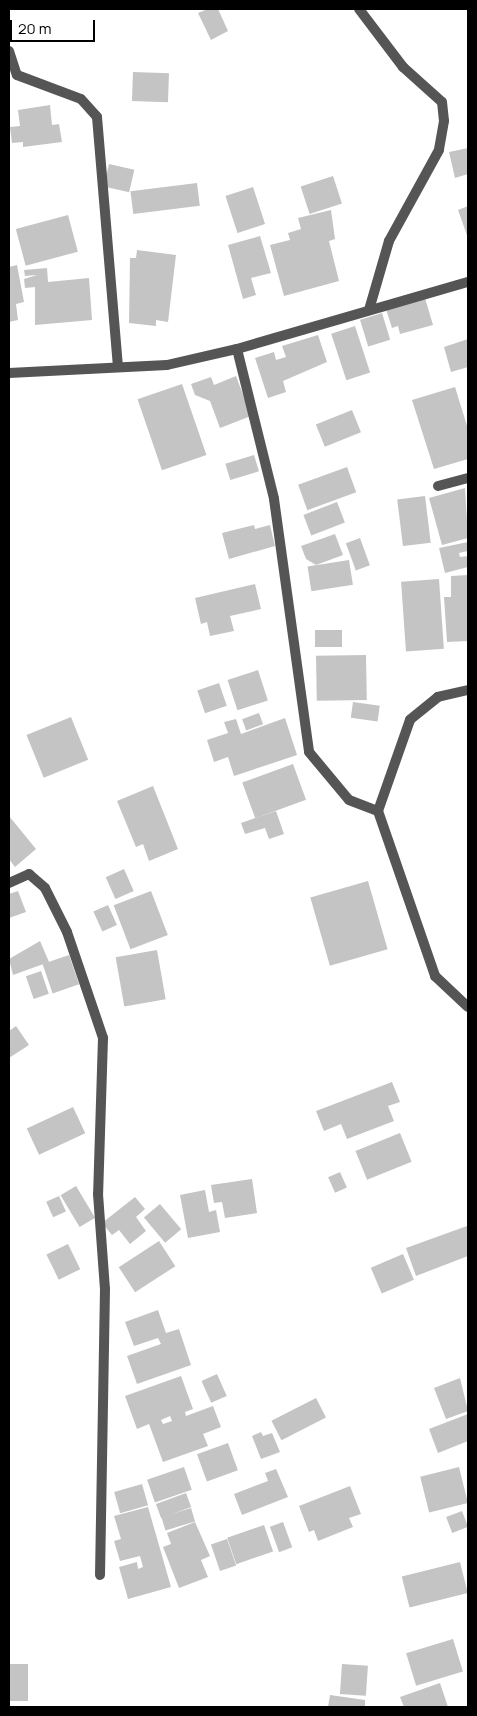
<!DOCTYPE html>
<style>
body{margin:0}
#map{position:relative;width:477px;height:1716px;overflow:hidden;background:#fff;font-family:Manrope,sans-serif}
div>[style]{position:absolute}
.building>*{inset:0;background:#c4c4c4;transform-origin:0 0}
.street>*{height:10px;margin:-5px;padding:0 5px;transform-origin:5px;border-radius:5px;background:#555}
span{translate:-50% -50%;white-space:nowrap;text-align:center;line-height:1.15;-webkit-text-stroke:5px #fff;paint-order:stroke}
.frame{position:absolute;inset:0;border:10px solid #000;pointer-events:none}
.scale{position:absolute;left:10px;top:20px;width:85px;height:22px;box-sizing:border-box;border:2px solid #000;border-top:0;padding-left:6px;font-size:15px;line-height:18px;white-space:nowrap;color:#000;-webkit-text-stroke:4px #fff;paint-order:stroke}
</style>
<div id="map">
<div class="building">
<div style="clip-path:polygon(208px 9px,218px 9px,228px 31px,211px 40px,198px 13px)"></div>
<div style="left:133px;top:72px;width:36px;height:29px;rotate:2deg"></div>
<div style="clip-path:polygon(50px 105px,52px 125px,59px 124px,62px 142px,23px 147px,23px 142px,12px 143px,10px 127px,20px 126px,18px 110px)"></div>
<div style="clip-path:polygon(468px 148px,468px 174px,455px 178px,449px 152px)"></div>
<div style="left:109px;top:164px;width:26px;height:23px;rotate:13deg"></div>
<div style="left:333px;top:176px;width:29px;height:34px;rotate:72deg"></div>
<div style="left:197px;top:183px;width:23px;height:67px;rotate:83deg"></div>
<div style="left:253px;top:187px;width:39px;height:29px;rotate:72deg"></div>
<div style="clip-path:polygon(468px 206px,468px 238px,458px 210px)"></div>
<div style="clip-path:polygon(331px 210px,335px 239px,329px 241px,339px 281px,284px 296px,270px 245px,290px 240px,288px 233px,301px 229px,298px 218px)"></div>
<div style="left:68px;top:215px;width:38px;height:54px;rotate:75deg"></div>
<div style="clip-path:polygon(260px 236px,271px 273px,251px 278px,256px 295px,243px 299px,228px 245px)"></div>
<div style="clip-path:polygon(137px 250px,176px 255px,168px 322px,156px 320px,156px 326px,129px 323px,130px 258px,136px 258px)"></div>
<div style="clip-path:polygon(17px 265px,24px 302px,16px 304px,18px 320px,9px 322px,9px 267px)"></div>
<div style="clip-path:polygon(47px 268px,48px 282px,89px 278px,92px 320px,35px 325px,35px 287px,25px 288px,24px 279px,37px 275px,25px 276px,24px 270px)"></div>
<div style="clip-path:polygon(425px 298px,433px 325px,400px 334px,398px 326px,392px 328px,386px 309px)"></div>
<div style="left:382px;top:313px;width:28px;height:23px;rotate:73deg"></div>
<div style="left:355px;top:326px;width:49px;height:25px;rotate:72deg"></div>
<div style="clip-path:polygon(318px 335px,327px 362px,283px 381px,286px 392px,268px 398px,255px 358px,274px 352px,276px 360px,286px 357px,282px 346px)"></div>
<div style="clip-path:polygon(468px 339px,468px 367px,451px 372px,444px 347px)"></div>
<div style="clip-path:polygon(236px 376px,251px 416px,220px 428px,210px 401px,195px 395px,191px 384px,211px 377px,214px 385px)"></div>
<div style="left:182px;top:384px;width:75px;height:47px;rotate:71deg"></div>
<div style="clip-path:polygon(455px 387px,468px 429px,468px 459px,434px 469px,412px 400px)"></div>
<div style="left:352px;top:410px;width:24px;height:39px;rotate:68deg"></div>
<div style="left:254px;top:455px;width:17px;height:30px;rotate:73deg"></div>
<div style="left:347px;top:467px;width:27px;height:52px;rotate:70deg"></div>
<div style="clip-path:polygon(465px 488px,468px 538px,442px 545px,429px 498px)"></div>
<div style="left:425px;top:496px;width:47px;height:28px;rotate:83deg"></div>
<div style="left:337px;top:502px;width:22px;height:36px;rotate:69deg"></div>
<div style="clip-path:polygon(254px 525px,255px 529px,270px 525px,275px 546px,229px 559px,222px 533px)"></div>
<div style="clip-path:polygon(335px 534px,343px 555px,316px 565px,306px 559px,301px 546px)"></div>
<div style="left:360px;top:538px;width:29px;height:15px;rotate:70deg"></div>
<div style="clip-path:polygon(468px 542px,468px 551px,459px 553px,460px 557px,468px 556px,468px 567px,445px 573px,439px 548px)"></div>
<div style="left:349px;top:560px;width:25px;height:42px;rotate:81deg"></div>
<div style="clip-path:polygon(468px 575px,468px 641px,447px 642px,444px 597px,451px 597px,451px 576px)"></div>
<div style="left:439px;top:579px;width:70px;height:38px;rotate:86deg"></div>
<div style="clip-path:polygon(255px 584px,261px 609px,230px 616px,234px 631px,210px 636px,207px 622px,201px 624px,195px 598px)"></div>
<div style="left:315px;top:630px;width:27px;height:17px"></div>
<div style="left:366px;top:655px;width:45px;height:50px;rotate:89deg"></div>
<div style="left:258px;top:670px;width:32px;height:32px;rotate:72deg"></div>
<div style="left:219px;top:683px;width:24px;height:23px;rotate:71deg"></div>
<div style="left:353px;top:702px;width:27px;height:16px;rotate:8deg"></div>
<div style="left:259px;top:713px;width:12px;height:18px;rotate:70deg"></div>
<div style="left:71px;top:717px;width:46px;height:48px;rotate:68deg"></div>
<div style="clip-path:polygon(285px 718px,297px 755px,234px 776px,228px 757px,214px 762px,207px 740px,228px 733px,224px 722px,236px 719px,241px 734px)"></div>
<div style="left:293px;top:764px;width:38px;height:54px;rotate:70deg"></div>
<div style="clip-path:polygon(153px 786px,178px 849px,149px 861px,143px 844px,136px 847px,117px 801px)"></div>
<div style="clip-path:polygon(276px 811px,284px 834px,269px 839px,265px 828px,245px 834px,241px 823px)"></div>
<div style="clip-path:polygon(9px 816px,36px 849px,15px 867px,9px 859px)"></div>
<div style="left:124px;top:869px;width:24px;height:20px;rotate:66deg"></div>
<div style="left:368px;top:881px;width:71px;height:60px;rotate:74deg"></div>
<div style="clip-path:polygon(18px 891px,26px 912px,9px 918px,9px 894px)"></div>
<div style="left:151px;top:891px;width:47px;height:40px;rotate:69deg"></div>
<div style="left:108px;top:905px;width:22px;height:16px;rotate:66deg"></div>
<div style="clip-path:polygon(40px 941px,49px 962px,13px 975px,9px 959px)"></div>
<div style="left:157px;top:950px;width:50px;height:42px;rotate:80deg"></div>
<div style="left:69px;top:955px;width:31px;height:28px;rotate:71deg"></div>
<div style="left:41px;top:971px;width:24px;height:16px;rotate:71deg"></div>
<div style="clip-path:polygon(16px 1026px,29px 1045px,9px 1058px,9px 1031px)"></div>
<div style="clip-path:polygon(392px 1082px,400px 1102px,388px 1106px,394px 1121px,347px 1139px,341px 1124px,324px 1131px,316px 1111px)"></div>
<div style="left:73px;top:1107px;width:29px;height:51px;rotate:65deg"></div>
<div style="left:400px;top:1133px;width:31px;height:48px;rotate:68deg"></div>
<div style="left:340px;top:1172px;width:17px;height:13px;rotate:66deg"></div>
<div style="clip-path:polygon(252px 1179px,257px 1213px,225px 1218px,222px 1202px,214px 1203px,211px 1185px)"></div>
<div style="left:76px;top:1186px;width:37px;height:18px;rotate:59deg"></div>
<div style="clip-path:polygon(205px 1190px,209px 1212px,216px 1210px,220px 1232px,188px 1238px,180px 1195px)"></div>
<div style="left:59px;top:1196px;width:17px;height:14px;rotate:66deg"></div>
<div style="clip-path:polygon(135px 1197px,145px 1209px,136px 1217px,146px 1231px,130px 1244px,119px 1230px,112px 1235px,102px 1223px)"></div>
<div style="left:160px;top:1204px;width:33px;height:21px;rotate:50deg"></div>
<div style="clip-path:polygon(467px 1226px,468px 1256px,416px 1276px,406px 1248px)"></div>
<div style="left:159px;top:1241px;width:30px;height:48px;rotate:57deg"></div>
<div style="left:68px;top:1244px;width:28px;height:24px;rotate:64deg"></div>
<div style="left:403px;top:1254px;width:28px;height:35px;rotate:67deg"></div>
<div style="clip-path:polygon(158px 1310px,166px 1333px,179px 1329px,191px 1365px,137px 1384px,127px 1356px,161px 1344px,158px 1338px,134px 1346px,125px 1322px)"></div>
<div style="left:217px;top:1374px;width:24px;height:17px;rotate:66deg"></div>
<div style="clip-path:polygon(evenodd,181px 1376px,193px 1409px,185px 1412px,186px 1416px,213px 1406px,221px 1427px,203px 1434px,208px 1446px,163px 1462px,149px 1424px,137px 1429px,125px 1396px,181px 1376px,170px 1416px,172px 1421px,163px 1424px,161px 1420px,170px 1416px)"></div>
<div style="clip-path:polygon(460px 1378px,468px 1411px,446px 1419px,434px 1388px)"></div>
<div style="left:316px;top:1398px;width:22px;height:50px;rotate:63deg"></div>
<div style="clip-path:polygon(468px 1414px,468px 1441px,438px 1453px,429px 1429px)"></div>
<div style="clip-path:polygon(261px 1432px,263px 1436px,272px 1433px,280px 1452px,261px 1459px,252px 1436px)"></div>
<div style="left:228px;top:1443px;width:29px;height:33px;rotate:70deg"></div>
<div style="left:184px;top:1467px;width:24px;height:39px;rotate:71deg"></div>
<div style="left:459px;top:1467px;width:37px;height:40px;rotate:76deg"></div>
<div style="clip-path:polygon(276px 1469px,288px 1497px,242px 1515px,234px 1494px,268px 1481px,265px 1473px)"></div>
<div style="left:142px;top:1484px;width:22px;height:29px;rotate:74deg"></div>
<div style="clip-path:polygon(350px 1486px,361px 1514px,349px 1518px,353px 1527px,318px 1541px,314px 1530px,309px 1532px,299px 1506px)"></div>
<div style="left:186px;top:1493px;width:15px;height:32px;rotate:70deg"></div>
<div style="clip-path:polygon(148px 1507px,171px 1587px,128px 1599px,119px 1567px,137px 1562px,138px 1569px,143px 1567px,140px 1556px,120px 1561px,114px 1541px,121px 1539px,114px 1516px)"></div>
<div style="left:191px;top:1508px;width:14px;height:31px;rotate:73deg"></div>
<div style="left:462px;top:1511px;width:17px;height:17px;rotate:69deg"></div>
<div style="clip-path:polygon(195px 1522px,210px 1556px,201px 1560px,208px 1577px,179px 1588px,163px 1547px,171px 1544px,167px 1533px)"></div>
<div style="left:283px;top:1522px;width:27px;height:14px;rotate:70deg"></div>
<div style="left:264px;top:1525px;width:28px;height:39px;rotate:71deg"></div>
<div style="left:227px;top:1539px;width:28px;height:17px;rotate:71deg"></div>
<div style="left:460px;top:1562px;width:32px;height:60px;rotate:76deg"></div>
<div style="left:453px;top:1639px;width:34px;height:49px;rotate:73deg"></div>
<div style="left:9px;top:1664px;width:19px;height:37px"></div>
<div style="left:342px;top:1664px;width:26px;height:30px;rotate:4deg"></div>
<div style="clip-path:polygon(440px 1683px,448px 1707px,404px 1707px,400px 1697px)"></div>
<div style="clip-path:polygon(330px 1695px,365px 1700px,365px 1707px,328px 1707px)"></div>
</div>
<div class="street">
<div style="left:359px;top:9px;width:73px;rotate:52.8deg"></div>
<div style="left:403px;top:67px;width:52px;rotate:41.9deg"></div>
<div style="left:442px;top:102px;width:19px;rotate:84deg"></div>
<div style="left:444px;top:121px;width:29px;rotate:100deg"></div>
<div style="left:439px;top:150px;width:104px;rotate:118.8deg"></div>
<div style="left:389px;top:241px;width:72px;rotate:106.2deg"></div>
<div style="left:9px;top:51px;width:25px;rotate:72deg"></div>
<div style="left:17px;top:75px;width:68px;rotate:20.6deg"></div>
<div style="left:81px;top:99px;width:24px;rotate:48deg"></div>
<div style="left:97px;top:117px;width:249px;rotate:85.2deg"></div>
<div style="left:237px;top:349px;width:154px;rotate:76.1deg"></div>
<div style="left:274px;top:499px;width:255px;rotate:82.1deg"></div>
<div style="left:309px;top:752px;width:62px;rotate:50.2deg"></div>
<div style="left:349px;top:800px;width:31px;rotate:21deg"></div>
<div style="left:9px;top:373px;width:158px;rotate:-2.9deg"></div>
<div style="left:167px;top:365px;width:72px;rotate:-12.9deg"></div>
<div style="left:237px;top:349px;width:241px;rotate:-16.2deg"></div>
<div style="left:438px;top:486px;width:31px;rotate:-15deg"></div>
<div style="left:468px;top:690px;width:31px;rotate:167deg"></div>
<div style="left:438px;top:697px;width:36px;rotate:141deg"></div>
<div style="left:410px;top:720px;width:96px;rotate:109.4deg"></div>
<div style="left:378px;top:811px;width:175px;rotate:70.9deg"></div>
<div style="left:435px;top:976px;width:45px;rotate:43.2deg"></div>
<div style="left:9px;top:883px;width:22px;rotate:-24deg"></div>
<div style="left:29px;top:874px;width:21px;rotate:41deg"></div>
<div style="left:45px;top:888px;width:49px;rotate:63.4deg"></div>
<div style="left:67px;top:932px;width:112px;rotate:71.2deg"></div>
<div style="left:103px;top:1038px;width:156px;rotate:91.8deg"></div>
<div style="left:98px;top:1194px;width:95px;rotate:85.8deg"></div>
<div style="left:105px;top:1289px;width:286px;rotate:91deg"></div>
</div>
<div class="frame"></div>
<div class="scale">20 m</div>
</div>
